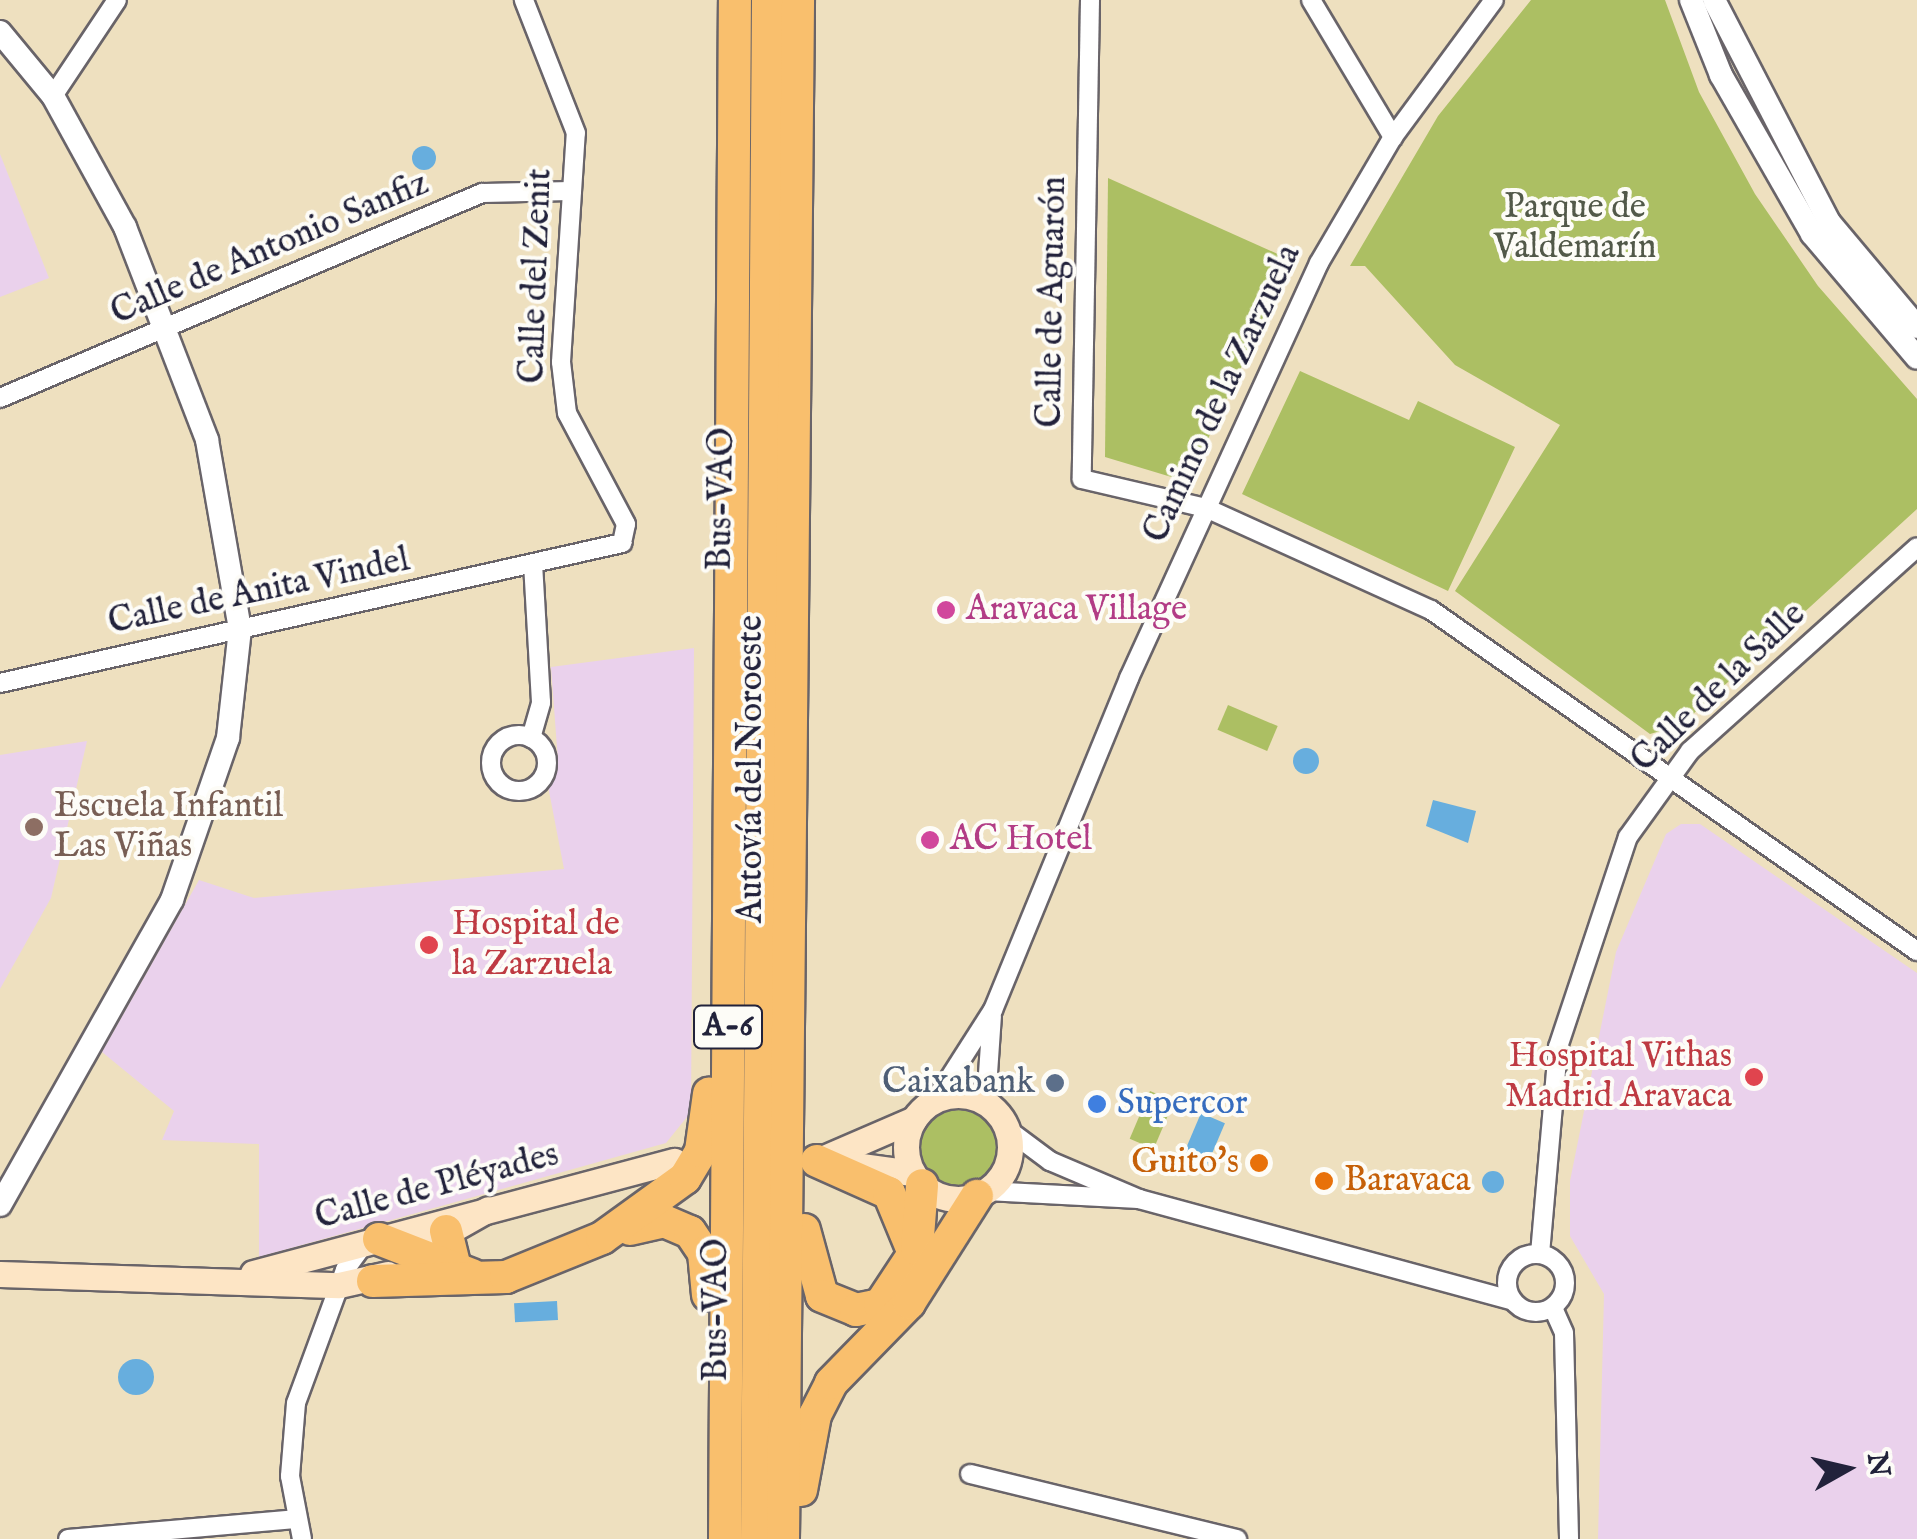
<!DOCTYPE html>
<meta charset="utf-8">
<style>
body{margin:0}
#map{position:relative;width:1917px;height:1539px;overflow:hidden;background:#eee0bf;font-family:"IM FELL English",serif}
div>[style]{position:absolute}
.built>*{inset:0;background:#ead1ec}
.green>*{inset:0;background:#acbf63;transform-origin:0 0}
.round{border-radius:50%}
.water>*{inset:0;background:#67aede;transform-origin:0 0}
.roads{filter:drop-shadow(2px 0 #696469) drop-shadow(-2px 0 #696469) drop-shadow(0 2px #696469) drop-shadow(0 -2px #696469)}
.minor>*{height:18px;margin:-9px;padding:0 9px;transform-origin:9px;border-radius:9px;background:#fff}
.minor>.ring{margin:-9px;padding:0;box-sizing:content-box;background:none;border:18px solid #fff;border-radius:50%}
.tertiary>*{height:22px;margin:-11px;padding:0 11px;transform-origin:11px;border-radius:11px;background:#fff}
.secondary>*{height:25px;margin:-12.5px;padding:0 12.5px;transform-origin:12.5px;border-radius:12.5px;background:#fde5c5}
.secondary>.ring{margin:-12.5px;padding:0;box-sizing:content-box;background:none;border:25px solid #fde5c5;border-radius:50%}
.motorway>*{height:32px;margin:-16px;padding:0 16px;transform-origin:16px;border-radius:16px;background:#f9bf6d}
.dots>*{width:28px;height:28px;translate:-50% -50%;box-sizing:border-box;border:5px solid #fdfcf7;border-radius:50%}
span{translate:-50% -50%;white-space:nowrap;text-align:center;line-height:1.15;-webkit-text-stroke:8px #fdfcf7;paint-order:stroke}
.shield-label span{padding:2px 8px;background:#fdfcf7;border:2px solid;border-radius:8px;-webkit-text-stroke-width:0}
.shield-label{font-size:32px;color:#22223b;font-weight:700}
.park-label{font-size:35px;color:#525949}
.street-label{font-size:35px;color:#22223b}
.hotel-label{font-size:35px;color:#b23c85}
.left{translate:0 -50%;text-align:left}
.education-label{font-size:35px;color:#785e54}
.health-label{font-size:35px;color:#be3a42}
.right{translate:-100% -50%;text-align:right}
.service-label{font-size:35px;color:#4e5e75}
.shop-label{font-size:35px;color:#366cbe}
.food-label{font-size:35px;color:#c56008}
.north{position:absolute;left:1797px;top:1419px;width:100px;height:100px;-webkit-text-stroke:8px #fdfcf7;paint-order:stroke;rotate:82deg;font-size:28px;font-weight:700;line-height:40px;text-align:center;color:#22223b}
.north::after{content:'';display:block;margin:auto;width:35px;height:45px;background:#22223b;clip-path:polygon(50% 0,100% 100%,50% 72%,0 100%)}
</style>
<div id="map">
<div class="built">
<div style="clip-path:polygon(0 154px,49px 278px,0 297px)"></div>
<div style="clip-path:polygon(694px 648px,691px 1112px,666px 1143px,259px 1257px,259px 1144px,162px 1140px,174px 1111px,102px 1052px,199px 880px,254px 898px,564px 869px,548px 786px,558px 761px,551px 667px)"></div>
<div style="clip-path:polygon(87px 741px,51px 898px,0 989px,0 755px)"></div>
<div style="clip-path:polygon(1681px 824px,1700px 824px,1917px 973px,1917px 1539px,1598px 1539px,1604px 1294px,1570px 1236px,1570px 1181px,1616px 952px,1666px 834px)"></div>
</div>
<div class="green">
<div style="clip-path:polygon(1531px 0,1665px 0,1699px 92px,1755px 194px,1818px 286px,1917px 399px,1917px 509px,1681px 725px,1650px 734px,1455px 591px,1560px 425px,1455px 365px,1365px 266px,1350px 266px,1438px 116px)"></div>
<div style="clip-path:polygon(1108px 178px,1291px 260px,1188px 482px,1105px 457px)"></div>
<div style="clip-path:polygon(1300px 371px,1409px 420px,1418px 401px,1515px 447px,1448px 591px,1242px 494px)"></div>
<div style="left:1228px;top:705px;width:54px;height:27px;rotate:23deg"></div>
<div style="left:1150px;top:1091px;width:26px;height:52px;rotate:23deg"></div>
<div class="round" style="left:919px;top:1110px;width:78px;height:78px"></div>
</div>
<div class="water">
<div class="round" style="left:412px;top:146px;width:24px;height:24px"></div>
<div class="round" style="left:1293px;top:748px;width:26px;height:26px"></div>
<div style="clip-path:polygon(1433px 800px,1476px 811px,1468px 843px,1426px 826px)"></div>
<div style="left:1201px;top:1113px;width:26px;height:49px;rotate:23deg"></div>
<div class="round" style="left:1482px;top:1171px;width:22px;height:22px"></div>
<div style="left:557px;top:1301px;width:19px;height:43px;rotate:87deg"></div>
<div class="round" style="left:118px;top:1359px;width:36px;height:36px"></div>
</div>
<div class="roads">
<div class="minor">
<div style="left:1090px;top:0;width:479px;rotate:91deg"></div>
<div style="left:1082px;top:479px;width:127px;rotate:13.2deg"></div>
<div style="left:1206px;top:508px;width:247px;rotate:24.4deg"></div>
<div style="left:1431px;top:610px;width:594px;rotate:35.06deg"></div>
<div style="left:1311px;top:0;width:160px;rotate:59.1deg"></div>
<div style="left:53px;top:96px;width:115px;rotate:-56.3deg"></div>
<div style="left:0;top:398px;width:524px;rotate:-23.04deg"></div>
<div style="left:482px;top:193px;width:90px;rotate:-1.3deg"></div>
<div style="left:0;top:683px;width:638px;rotate:-12.68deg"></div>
<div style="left:622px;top:543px;width:19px;rotate:-78deg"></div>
<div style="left:626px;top:524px;width:126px;rotate:-118deg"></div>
<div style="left:567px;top:413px;width:51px;rotate:-96.7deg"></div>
<div style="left:561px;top:362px;width:229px;rotate:-86.3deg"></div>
<div style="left:576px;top:133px;width:143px;rotate:-111.4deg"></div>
<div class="ring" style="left:491px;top:735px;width:38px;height:38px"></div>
<div style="left:531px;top:738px;width:37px;rotate:-74deg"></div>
<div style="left:541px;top:702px;width:137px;rotate:-93.3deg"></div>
<div style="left:936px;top:1099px;width:106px;rotate:-57.4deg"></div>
<div style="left:993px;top:1010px;width:359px;rotate:-67.7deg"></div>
<div style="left:1129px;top:678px;width:456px;rotate:-65.4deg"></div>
<div style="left:1319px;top:263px;width:146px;rotate:-59.6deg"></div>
<div style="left:1393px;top:137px;width:170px;rotate:-53.6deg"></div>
<div style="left:986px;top:1103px;width:87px;rotate:-86.1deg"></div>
<div style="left:1007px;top:1129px;width:54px;rotate:36.7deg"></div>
<div style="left:1050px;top:1161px;width:97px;rotate:23.1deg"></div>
<div style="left:1139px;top:1199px;width:386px;rotate:15.2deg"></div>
<div style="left:986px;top:1191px;width:153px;rotate:3deg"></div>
<div class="ring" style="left:1507px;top:1254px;width:40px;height:40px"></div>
<div style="left:1540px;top:1254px;width:208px;rotate:-85deg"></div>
<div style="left:1558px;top:1047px;width:221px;rotate:-71.6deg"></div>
<div style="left:1628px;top:837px;width:106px;rotate:-54.2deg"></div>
<div style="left:1690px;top:751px;width:305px;rotate:-41.9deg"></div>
<div style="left:1553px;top:1308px;width:27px;rotate:66deg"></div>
<div style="left:1564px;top:1333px;width:206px;rotate:88.6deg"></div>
<div style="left:970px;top:1474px;width:275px;rotate:13.7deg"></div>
<div style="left:68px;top:1539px;width:228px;rotate:-5deg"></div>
<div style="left:302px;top:1539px;width:64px;rotate:-100.8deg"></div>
<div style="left:290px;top:1476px;width:73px;rotate:-85.3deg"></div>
<div style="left:296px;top:1403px;width:142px;rotate:-69.8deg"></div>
<div style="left:345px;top:1270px;width:32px;rotate:-54deg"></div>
</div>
<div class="tertiary">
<div style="left:1691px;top:0;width:81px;rotate:68.2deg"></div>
<div style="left:1721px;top:75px;width:183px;rotate:60.2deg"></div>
<div style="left:1812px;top:234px;width:162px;rotate:49.7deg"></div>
<div style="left:1714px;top:0;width:250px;rotate:62.6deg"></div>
<div style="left:1829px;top:222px;width:137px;rotate:50deg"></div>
<div style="left:0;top:32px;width:83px;rotate:50.4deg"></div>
<div style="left:53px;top:96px;width:149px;rotate:61.2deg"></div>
<div style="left:125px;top:227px;width:228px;rotate:68.9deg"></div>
<div style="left:207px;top:440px;width:192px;rotate:80.1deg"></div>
<div style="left:240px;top:629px;width:110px;rotate:96.3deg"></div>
<div style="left:228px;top:738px;width:171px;rotate:109.1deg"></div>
<div style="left:172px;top:900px;width:350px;rotate:119.4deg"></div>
</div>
<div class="secondary">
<div class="ring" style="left:906px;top:1095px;width:79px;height:79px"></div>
<div style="left:817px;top:1161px;width:106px;rotate:-23.4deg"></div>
<div style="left:832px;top:1162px;width:81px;rotate:7.8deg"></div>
<div style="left:432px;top:1241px;width:64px;rotate:-29.7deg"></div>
<div style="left:253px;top:1273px;width:436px;rotate:-14.9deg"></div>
<div style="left:0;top:1274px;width:339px;rotate:1.9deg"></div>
<div style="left:339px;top:1285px;width:50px;rotate:-12.7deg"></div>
</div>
<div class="motorway">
<div style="left:817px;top:1161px;width:79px;rotate:24deg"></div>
<div style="left:889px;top:1193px;width:57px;rotate:67.5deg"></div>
<div style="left:630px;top:1229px;width:35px;rotate:-13deg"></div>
<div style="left:664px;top:1221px;width:28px;rotate:23deg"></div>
<div style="left:690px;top:1232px;width:25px;rotate:56deg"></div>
<div style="left:704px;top:1253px;width:42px;rotate:84.6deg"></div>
<div style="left:804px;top:1230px;width:68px;rotate:74.7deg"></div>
<div style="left:822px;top:1296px;width:37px;rotate:22deg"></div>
<div style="left:856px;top:1310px;width:25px;rotate:-12deg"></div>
<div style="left:880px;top:1305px;width:67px;rotate:-56.5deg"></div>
<div style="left:917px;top:1249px;width:64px;rotate:-85.5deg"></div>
<div style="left:446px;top:1231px;width:42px;rotate:76.3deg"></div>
<div style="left:379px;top:1239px;width:100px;rotate:21.2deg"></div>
<div style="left:373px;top:1281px;width:133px;rotate:-1.7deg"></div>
<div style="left:506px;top:1277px;width:104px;rotate:-22.1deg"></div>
<div style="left:602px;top:1238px;width:102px;rotate:-35.9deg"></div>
<div style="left:685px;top:1178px;width:31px;rotate:-59deg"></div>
<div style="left:701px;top:1151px;width:58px;rotate:-82deg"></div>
<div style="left:801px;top:1490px;width:76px;rotate:-79.4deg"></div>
<div style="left:815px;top:1415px;width:36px;rotate:-63deg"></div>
<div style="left:831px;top:1383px;width:112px;rotate:-45.7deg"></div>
<div style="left:909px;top:1303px;width:127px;rotate:-57.6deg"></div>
<div style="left:725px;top:1539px;width:1539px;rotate:-89.63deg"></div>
<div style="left:757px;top:1539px;width:1539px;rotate:-89.59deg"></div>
<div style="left:783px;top:1539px;width:1539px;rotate:-89.44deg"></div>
</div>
</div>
<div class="dots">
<div style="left:946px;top:610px;background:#d1479c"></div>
<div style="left:34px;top:827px;background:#8d6e63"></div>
<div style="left:930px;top:840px;background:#d1479c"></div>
<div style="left:429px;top:945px;background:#e0444e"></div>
<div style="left:1754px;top:1077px;background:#e0444e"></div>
<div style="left:1055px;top:1083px;background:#5c6f8a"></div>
<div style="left:1097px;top:1104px;background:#3f7fe0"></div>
<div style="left:1259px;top:1163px;background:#e8710a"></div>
<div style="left:1324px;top:1181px;background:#e8710a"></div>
</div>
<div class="shield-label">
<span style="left:728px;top:1027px">A-6</span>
</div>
<div class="park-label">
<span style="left:1575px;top:228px">Parque de<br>Valdemarín</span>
</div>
<div class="street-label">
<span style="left:270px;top:249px;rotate:-23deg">Calle de Antonio Sanfiz</span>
<span style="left:537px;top:276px;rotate:-88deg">Calle del Zenit</span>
<span style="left:1053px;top:302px;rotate:-89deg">Calle de Aguarón</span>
<span style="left:1223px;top:394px;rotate:-65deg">Camino de la Zarzuela</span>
<span style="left:722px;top:499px;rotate:-89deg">Bus-VAO</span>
<span style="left:259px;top:592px;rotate:-12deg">Calle de Anita Vindel</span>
<span style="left:1719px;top:688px;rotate:-44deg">Calle de la Salle</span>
<span style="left:752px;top:769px;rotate:-90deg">Autovía del Noroeste</span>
<span style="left:437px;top:1187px;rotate:-15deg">Calle de Pléyades</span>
<span style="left:717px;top:1310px;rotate:-90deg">Bus-VAO</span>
</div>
<div class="hotel-label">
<span class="left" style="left:966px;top:610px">Aravaca Village</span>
<span class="left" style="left:950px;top:840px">AC Hotel</span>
</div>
<div class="education-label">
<span class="left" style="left:54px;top:827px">Escuela Infantil<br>Las Viñas</span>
</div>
<div class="health-label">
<span class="left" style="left:452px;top:945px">Hospital de<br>la Zarzuela</span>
<span class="right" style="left:1732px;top:1077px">Hospital Vithas<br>Madrid Aravaca</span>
</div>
<div class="service-label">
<span class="right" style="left:1035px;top:1083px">Caixabank</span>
</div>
<div class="shop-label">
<span class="left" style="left:1117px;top:1104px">Supercor</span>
</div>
<div class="food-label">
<span class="right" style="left:1239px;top:1163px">Guito's</span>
<span class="left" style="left:1344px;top:1181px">Baravaca</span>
</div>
<div class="north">N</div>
</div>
